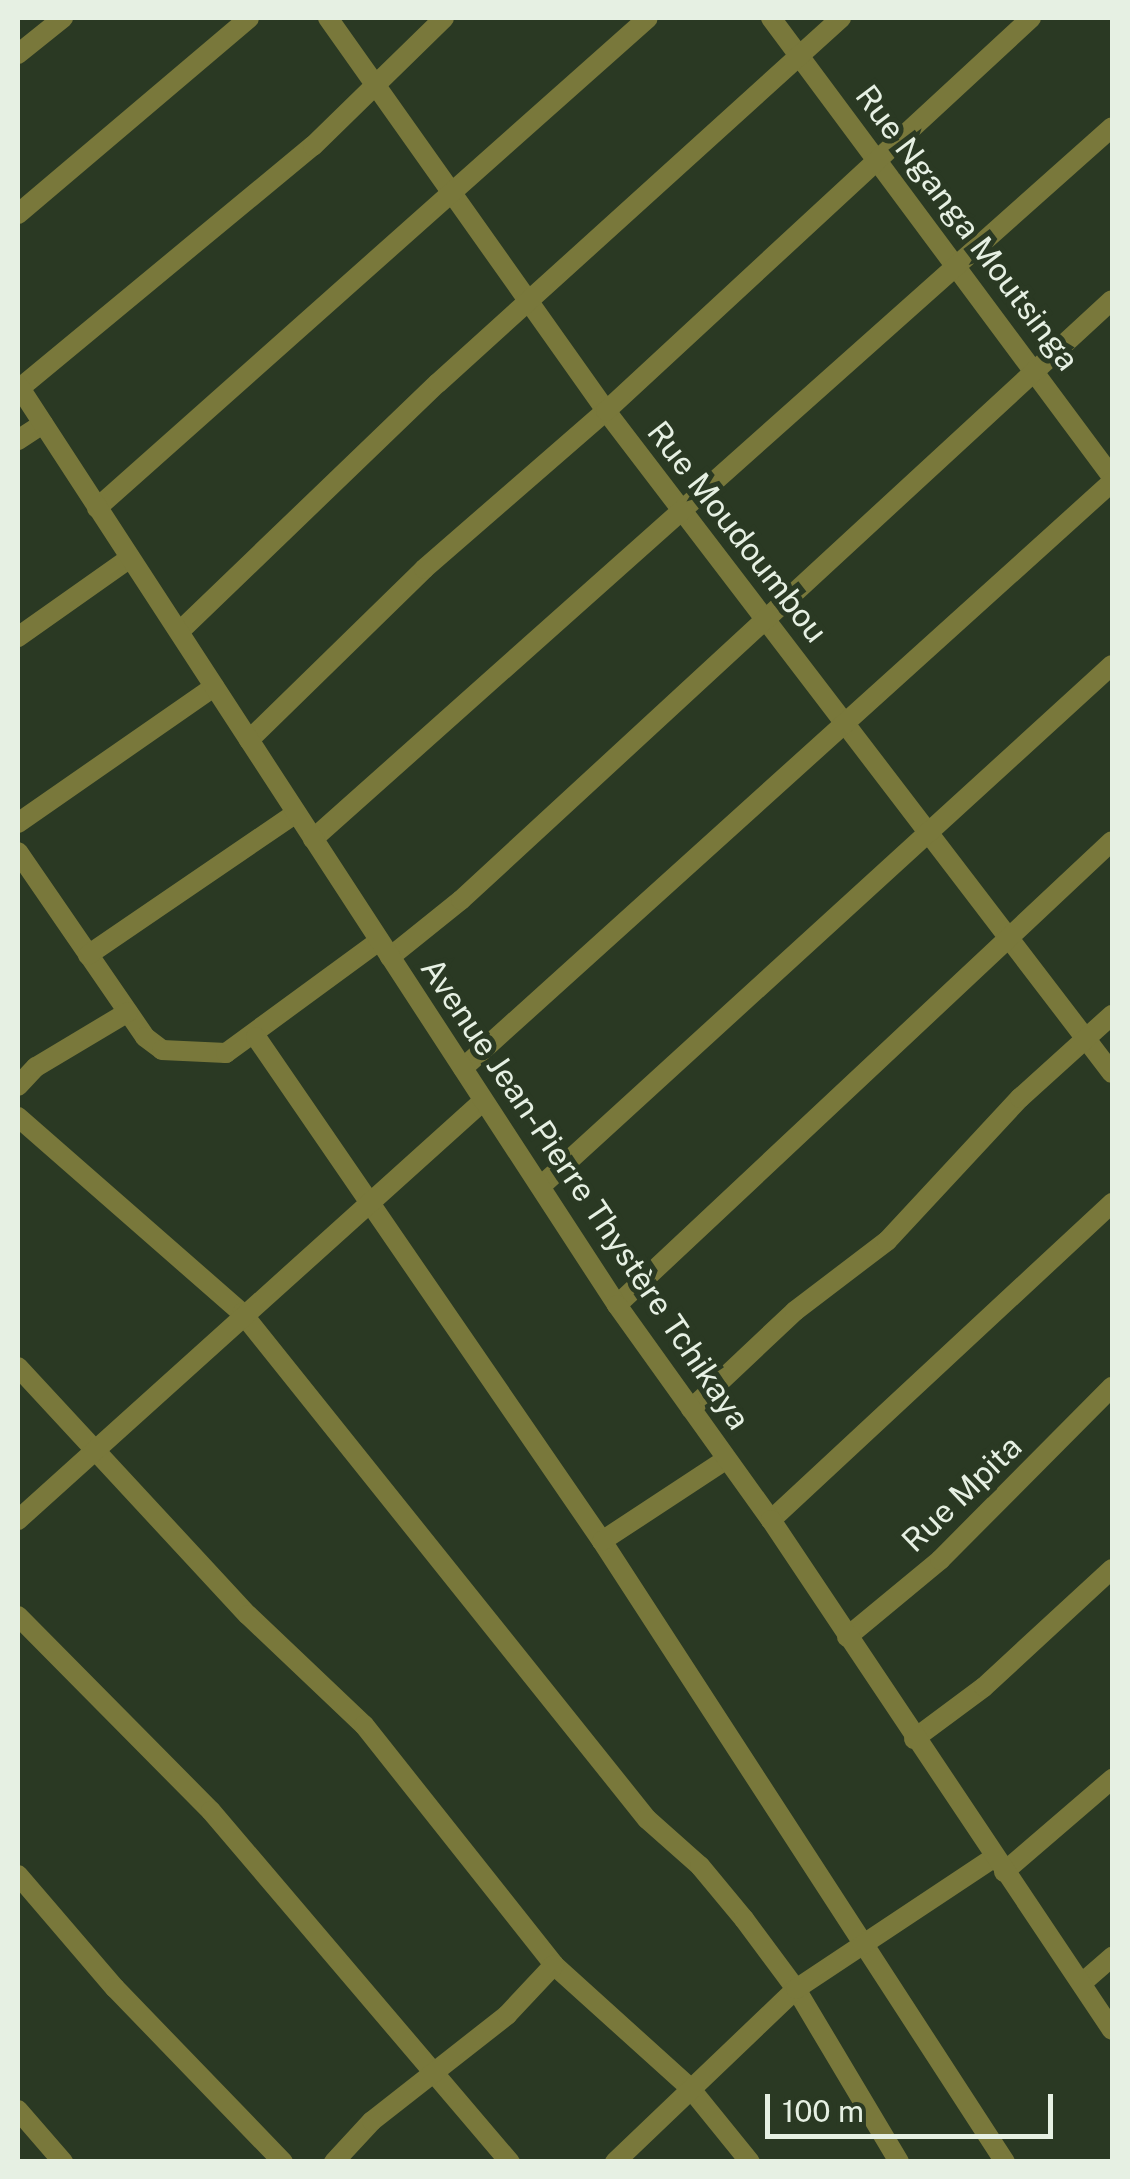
<!DOCTYPE html>
<meta charset="utf-8">
<style>
body{margin:0}
#map{position:relative;width:1130px;height:2179px;overflow:hidden;background:#2a3923;font-family:"Public Sans",sans-serif}
div>[style]{position:absolute}
.minor>*{height:20px;margin:-10px;padding:0 10px;transform-origin:10px;border-radius:10px;background:#79783b}
.tertiary>*{height:20px;margin:-10px;padding:0 10px;transform-origin:10px;border-radius:10px;background:#79783b}
span{translate:-50% -50%;white-space:nowrap;text-align:center;line-height:1.15;-webkit-text-stroke:10px #2a3923;paint-order:stroke}
.street-label{font-size:32px;color:#e6f0e3}
.frame{position:absolute;inset:0;border:20px solid #e6f0e3;pointer-events:none}
.scale{position:absolute;left:765px;top:2094px;width:288px;height:45px;box-sizing:border-box;border:5px solid #e6f0e3;border-top:0;padding-left:12px;font-size:30px;line-height:35px;white-space:nowrap;color:#e6f0e3;-webkit-text-stroke:8px #2a3923;paint-order:stroke}
</style>
<div id="map">
<div class="minor">
<div style="left:328px;top:18px;width:481px;rotate:54.7deg"></div>
<div style="left:606px;top:411px;width:833px;rotate:52.61deg"></div>
<div style="left:771px;top:18px;width:572px;rotate:53.39deg"></div>
<div style="left:18px;top:54px;width:58px;rotate:-38.7deg"></div>
<div style="left:18px;top:214px;width:303px;rotate:-40.3deg"></div>
<div style="left:20px;top:388px;width:380px;rotate:-39.6deg"></div>
<div style="left:313px;top:146px;width:183px;rotate:-44.3deg"></div>
<div style="left:18px;top:440px;width:30px;rotate:-33deg"></div>
<div style="left:97px;top:508px;width:737px;rotate:-41.65deg"></div>
<div style="left:181px;top:630px;width:356px;rotate:-43.9deg"></div>
<div style="left:438px;top:383px;width:544px;rotate:-42.17deg"></div>
<div style="left:18px;top:637px;width:137px;rotate:-35.2deg"></div>
<div style="left:249px;top:740px;width:245px;rotate:-44.3deg"></div>
<div style="left:424px;top:569px;width:241px;rotate:-41deg"></div>
<div style="left:606px;top:411px;width:579px;rotate:-42.76deg"></div>
<div style="left:18px;top:823px;width:239px;rotate:-34.8deg"></div>
<div style="left:313px;top:839px;width:1070px;rotate:-41.7deg"></div>
<div style="left:18px;top:852px;width:224px;rotate:55.5deg"></div>
<div style="left:145px;top:1037px;width:21px;rotate:37deg"></div>
<div style="left:162px;top:1050px;width:64px;rotate:2.7deg"></div>
<div style="left:226px;top:1053px;width:190px;rotate:-36.2deg"></div>
<div style="left:88px;top:955px;width:252px;rotate:-34.3deg"></div>
<div style="left:390px;top:957px;width:91px;rotate:-38.8deg"></div>
<div style="left:461px;top:900px;width:885px;rotate:-42.67deg"></div>
<div style="left:256px;top:1037px;width:611px;rotate:55.53deg"></div>
<div style="left:602px;top:1541px;width:740px;rotate:57.02deg"></div>
<div style="left:463px;top:1068px;width:874px;rotate:-42.08deg"></div>
<div style="left:18px;top:1086px;width:26px;rotate:-47deg"></div>
<div style="left:36px;top:1067px;width:107px;rotate:-30.9deg"></div>
<div style="left:18px;top:1117px;width:298px;rotate:41.2deg"></div>
<div style="left:242px;top:1313px;width:648px;rotate:51.33deg"></div>
<div style="left:647px;top:1819px;width:71px;rotate:41.6deg"></div>
<div style="left:700px;top:1866px;width:69px;rotate:50.3deg"></div>
<div style="left:744px;top:1919px;width:87px;rotate:53.4deg"></div>
<div style="left:796px;top:1989px;width:201px;rotate:59.2deg"></div>
<div style="left:541px;top:1186px;width:773px;rotate:-42.38deg"></div>
<div style="left:617px;top:1305px;width:678px;rotate:-43.15deg"></div>
<div style="left:18px;top:1367px;width:338px;rotate:47.2deg"></div>
<div style="left:248px;top:1615px;width:160px;rotate:43.5deg"></div>
<div style="left:364px;top:1725px;width:306px;rotate:51.6deg"></div>
<div style="left:554px;top:1965px;width:183px;rotate:42.1deg"></div>
<div style="left:690px;top:2088px;width:95px;rotate:51deg"></div>
<div style="left:691px;top:1409px;width:143px;rotate:-43.3deg"></div>
<div style="left:795px;top:1311px;width:116px;rotate:-37.3deg"></div>
<div style="left:887px;top:1241px;width:195px;rotate:-47.1deg"></div>
<div style="left:1020px;top:1098px;width:124px;rotate:-42.1deg"></div>
<div style="left:18px;top:1520px;width:626px;rotate:-42.02deg"></div>
<div style="left:771px;top:1520px;width:466px;rotate:-42.9deg"></div>
<div style="left:602px;top:1541px;width:149px;rotate:-33.3deg"></div>
<div style="left:18px;top:1616px;width:274px;rotate:45.3deg"></div>
<div style="left:211px;top:1811px;width:461px;rotate:49.6deg"></div>
<div style="left:847px;top:1637px;width:121px;rotate:-39.6deg"></div>
<div style="left:940px;top:1560px;width:244px;rotate:-45.2deg"></div>
<div style="left:914px;top:1739px;width:87px;rotate:-36.6deg"></div>
<div style="left:984px;top:1687px;width:174px;rotate:-42.7deg"></div>
<div style="left:1004px;top:1872px;width:143px;rotate:-40.7deg"></div>
<div style="left:18px;top:1875px;width:149px;rotate:49.4deg"></div>
<div style="left:115px;top:1988px;width:242px;rotate:46deg"></div>
<div style="left:1082px;top:1983px;width:40px;rotate:-41deg"></div>
<div style="left:18px;top:2110px;width:69px;rotate:49.1deg"></div>
<div style="left:334px;top:2162px;width:56px;rotate:-47.2deg"></div>
<div style="left:372px;top:2121px;width:172px;rotate:-38.1deg"></div>
<div style="left:507px;top:2015px;width:69px;rotate:-46.8deg"></div>
<div style="left:615px;top:2162px;width:250px;rotate:-43.7deg"></div>
<div style="left:796px;top:1989px;width:237px;rotate:-33.6deg"></div>
</div>
<div class="tertiary">
<div style="left:18px;top:385px;width:1098px;rotate:56.93deg"></div>
<div style="left:617px;top:1305px;width:264px;rotate:54.4deg"></div>
<div style="left:771px;top:1520px;width:613px;rotate:56.23deg"></div>
</div>
<div class="street-label">
<span style="left:967px;top:228px;rotate:53deg">Rue Nganga Moutsinga</span>
<span style="left:737px;top:532px;rotate:52deg">Rue Moudoumbou</span>
<span style="left:585px;top:1194px;rotate:56deg">Avenue Jean-Pierre Thystère Tchikaya</span>
<span style="left:962px;top:1494px;rotate:-44deg">Rue Mpita</span>
</div>
<div class="frame"></div>
<div class="scale">100 m</div>
</div>
